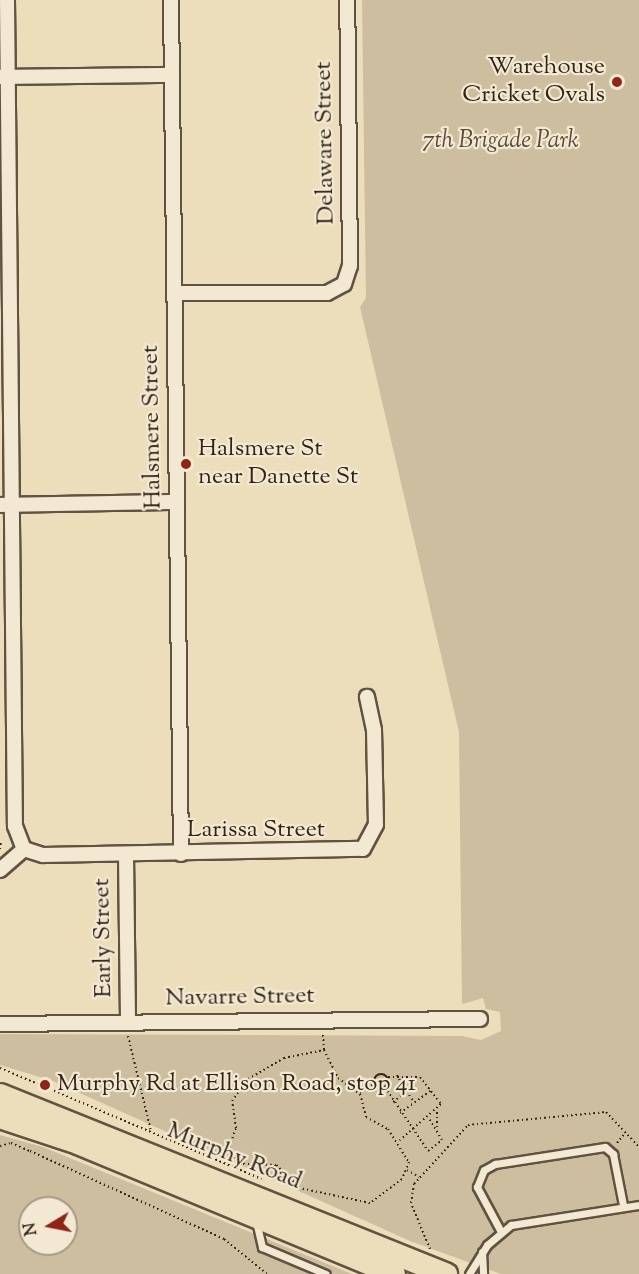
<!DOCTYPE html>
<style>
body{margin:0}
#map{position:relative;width:639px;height:1274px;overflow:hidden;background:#ecddbb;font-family:"Sorts Mill Goudy",serif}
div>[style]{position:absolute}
.green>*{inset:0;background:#cdbe9f}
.path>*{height:2px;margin-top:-1px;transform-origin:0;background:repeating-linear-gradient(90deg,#332418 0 1.5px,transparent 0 4.5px)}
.path>.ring{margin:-1px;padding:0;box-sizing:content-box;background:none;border:2px solid #332418;border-radius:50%}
.roads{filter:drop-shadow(2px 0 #615241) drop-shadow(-2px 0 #615241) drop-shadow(0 2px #615241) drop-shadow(0 -2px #615241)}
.service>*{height:7px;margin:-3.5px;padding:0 3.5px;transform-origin:3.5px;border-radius:3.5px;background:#f3e9d3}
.minor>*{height:14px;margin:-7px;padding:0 7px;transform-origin:7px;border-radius:7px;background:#f3e9d3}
.primary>*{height:22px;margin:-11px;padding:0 11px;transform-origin:11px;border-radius:11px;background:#ecddbb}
.dots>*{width:16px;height:16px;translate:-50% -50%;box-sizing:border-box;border:3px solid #f3e9d3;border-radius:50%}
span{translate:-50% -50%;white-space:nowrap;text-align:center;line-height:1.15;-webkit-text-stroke:4.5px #f3e9d3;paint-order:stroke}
.poi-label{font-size:24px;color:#332418}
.right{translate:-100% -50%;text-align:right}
.left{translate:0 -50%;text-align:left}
.park-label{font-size:24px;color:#5a4a3a;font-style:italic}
.street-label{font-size:24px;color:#332418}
.north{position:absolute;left:18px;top:1196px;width:60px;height:60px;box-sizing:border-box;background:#f3e9d3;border:2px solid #a69a88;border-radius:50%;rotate:260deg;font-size:16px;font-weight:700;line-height:24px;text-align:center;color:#332418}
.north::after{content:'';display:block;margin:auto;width:21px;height:27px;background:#8f2418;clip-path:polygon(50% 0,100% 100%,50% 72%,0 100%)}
</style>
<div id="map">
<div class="green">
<div style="clip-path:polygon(362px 0,639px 0,639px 1274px,501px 1274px,410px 1241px,53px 1081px,0 1065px,0 1034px,462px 1036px,481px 1040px,501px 1031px,500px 1012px,486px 1009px,483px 998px,462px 1004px,459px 732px,360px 307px,366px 298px)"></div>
<div style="clip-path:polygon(evenodd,0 1135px,43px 1147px,352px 1274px,0 1274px,0 1135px,30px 1208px,66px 1208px,66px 1244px,30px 1244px,30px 1208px)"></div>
</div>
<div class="path">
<div style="left:0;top:849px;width:8px;rotate:-83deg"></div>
<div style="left:323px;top:1035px;width:15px;rotate:86deg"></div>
<div style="left:128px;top:1036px;width:98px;rotate:76.4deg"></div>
<div style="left:324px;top:1050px;width:31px;rotate:63deg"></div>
<div style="left:338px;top:1078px;width:27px;rotate:36deg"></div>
<div style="left:360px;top:1094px;width:24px;rotate:75deg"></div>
<div style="left:366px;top:1117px;width:25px;rotate:29deg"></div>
<div style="left:388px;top:1129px;width:39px;rotate:58deg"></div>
<div style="left:409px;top:1162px;width:18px;rotate:112deg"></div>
<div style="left:402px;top:1179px;width:40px;rotate:143deg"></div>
<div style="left:370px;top:1203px;width:72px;rotate:-167.9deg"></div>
<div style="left:300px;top:1188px;width:33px;rotate:-136deg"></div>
<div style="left:276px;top:1165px;width:34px;rotate:-178deg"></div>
<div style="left:242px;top:1164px;width:19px;rotate:-137deg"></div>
<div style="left:228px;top:1151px;width:24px;rotate:-71deg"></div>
<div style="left:236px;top:1128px;width:27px;rotate:-98deg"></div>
<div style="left:232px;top:1101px;width:27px;rotate:-54deg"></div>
<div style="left:248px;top:1079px;width:42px;rotate:-30.3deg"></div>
<div style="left:284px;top:1058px;width:41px;rotate:-11.3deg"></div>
<div style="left:0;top:1068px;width:284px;rotate:23deg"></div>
<div class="ring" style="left:374px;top:1074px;width:12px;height:12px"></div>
<div style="left:397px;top:1075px;width:15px;rotate:62deg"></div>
<div style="left:388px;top:1077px;width:32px"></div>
<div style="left:420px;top:1077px;width:34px;rotate:52deg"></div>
<div style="left:441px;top:1104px;width:55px;rotate:138.7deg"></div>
<div style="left:385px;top:1087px;width:77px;rotate:56.1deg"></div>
<div style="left:428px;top:1151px;width:18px;rotate:-38deg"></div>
<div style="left:442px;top:1140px;width:26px;rotate:-121deg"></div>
<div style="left:360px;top:1093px;width:17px;rotate:-33deg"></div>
<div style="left:409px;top:1095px;width:9px;rotate:54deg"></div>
<div style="left:393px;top:1102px;width:11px;rotate:-38deg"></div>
<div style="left:437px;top:1112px;width:15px;rotate:90deg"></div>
<div style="left:400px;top:1113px;width:39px;rotate:-36deg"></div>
<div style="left:617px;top:1143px;width:14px;rotate:-51deg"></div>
<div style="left:0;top:1146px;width:11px;rotate:-15deg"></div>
<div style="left:11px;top:1143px;width:21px;rotate:23deg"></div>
<div style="left:30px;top:1151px;width:213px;rotate:24.4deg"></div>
<div style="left:224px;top:1239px;width:55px;rotate:39.1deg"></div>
<div style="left:407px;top:1170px;width:14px;rotate:30deg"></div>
<div style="left:430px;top:1249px;width:50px;rotate:-112.4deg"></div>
<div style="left:411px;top:1203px;width:19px;rotate:-81deg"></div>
<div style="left:414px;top:1184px;width:80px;rotate:-47.5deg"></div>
<div style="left:468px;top:1125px;width:139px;rotate:-5.4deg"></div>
<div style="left:606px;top:1112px;width:48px;rotate:46.7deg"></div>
</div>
<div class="roads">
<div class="service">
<div style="left:256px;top:1221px;width:27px;rotate:77deg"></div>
<div style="left:262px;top:1247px;width:69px;rotate:22.9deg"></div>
<div style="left:500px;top:1230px;width:49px;rotate:-118.1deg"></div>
<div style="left:477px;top:1187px;width:18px;rotate:-68deg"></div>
<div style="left:484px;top:1170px;width:13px;rotate:-29deg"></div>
<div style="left:495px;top:1164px;width:111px;rotate:-8.8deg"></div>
<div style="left:605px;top:1147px;width:11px;rotate:41deg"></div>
<div style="left:613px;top:1154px;width:52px;rotate:78.9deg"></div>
<div style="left:482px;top:1252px;width:22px;rotate:87deg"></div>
<div style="left:469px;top:1274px;width:34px;rotate:-58deg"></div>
<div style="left:487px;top:1245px;width:31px;rotate:-40deg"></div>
<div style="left:511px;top:1225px;width:130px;rotate:-8.9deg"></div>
</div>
<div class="minor">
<div style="left:7px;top:0;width:826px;rotate:89.45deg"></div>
<div style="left:15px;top:826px;width:25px;rotate:69deg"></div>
<div style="left:171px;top:0;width:854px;rotate:89.33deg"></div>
<div style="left:0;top:77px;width:172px;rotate:-0.7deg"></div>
<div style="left:175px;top:293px;width:152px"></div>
<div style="left:327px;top:293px;width:19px;rotate:-28deg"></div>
<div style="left:344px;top:284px;width:19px;rotate:-72deg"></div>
<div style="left:350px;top:266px;width:266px;rotate:-90.6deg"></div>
<div style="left:0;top:505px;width:177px;rotate:-1deg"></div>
<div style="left:126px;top:855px;width:167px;rotate:89.3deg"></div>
<div style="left:0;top:870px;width:32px;rotate:-41deg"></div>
<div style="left:24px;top:849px;width:20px;rotate:18deg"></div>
<div style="left:43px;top:855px;width:320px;rotate:-1.1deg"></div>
<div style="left:363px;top:849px;width:27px;rotate:-62deg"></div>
<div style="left:376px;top:825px;width:95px;rotate:-91.2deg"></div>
<div style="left:374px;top:730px;width:34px;rotate:-102deg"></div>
<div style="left:0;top:1024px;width:480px;rotate:-0.6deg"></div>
</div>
<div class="primary">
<div style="left:0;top:1095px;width:481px;rotate:21.9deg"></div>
<div style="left:0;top:1117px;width:82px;rotate:18.4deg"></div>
<div style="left:78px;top:1143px;width:342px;rotate:22.5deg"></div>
</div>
</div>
<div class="dots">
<div style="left:617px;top:82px;background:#8f2418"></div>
<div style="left:186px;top:464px;background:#8f2418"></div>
<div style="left:45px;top:1085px;background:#8f2418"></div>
</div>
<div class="poi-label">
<span class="right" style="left:605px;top:82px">Warehouse<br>Cricket Ovals</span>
<span class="left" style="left:198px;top:464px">Halsmere St<br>near Danette St</span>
<span class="left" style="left:57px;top:1085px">Murphy Rd at Ellison Road, stop 41</span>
</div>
<div class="park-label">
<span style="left:501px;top:142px">7th Brigade Park</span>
</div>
<div class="street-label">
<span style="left:326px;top:143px;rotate:-91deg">Delaware Street</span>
<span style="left:153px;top:427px;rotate:-91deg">Halsmere Street</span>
<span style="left:256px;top:831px">Larissa Street</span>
<span style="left:104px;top:938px;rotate:-91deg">Early Street</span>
<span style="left:240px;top:998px;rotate:-1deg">Navarre Street</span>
<span style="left:234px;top:1157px;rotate:22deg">Murphy Road</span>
</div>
<div class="north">N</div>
</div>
